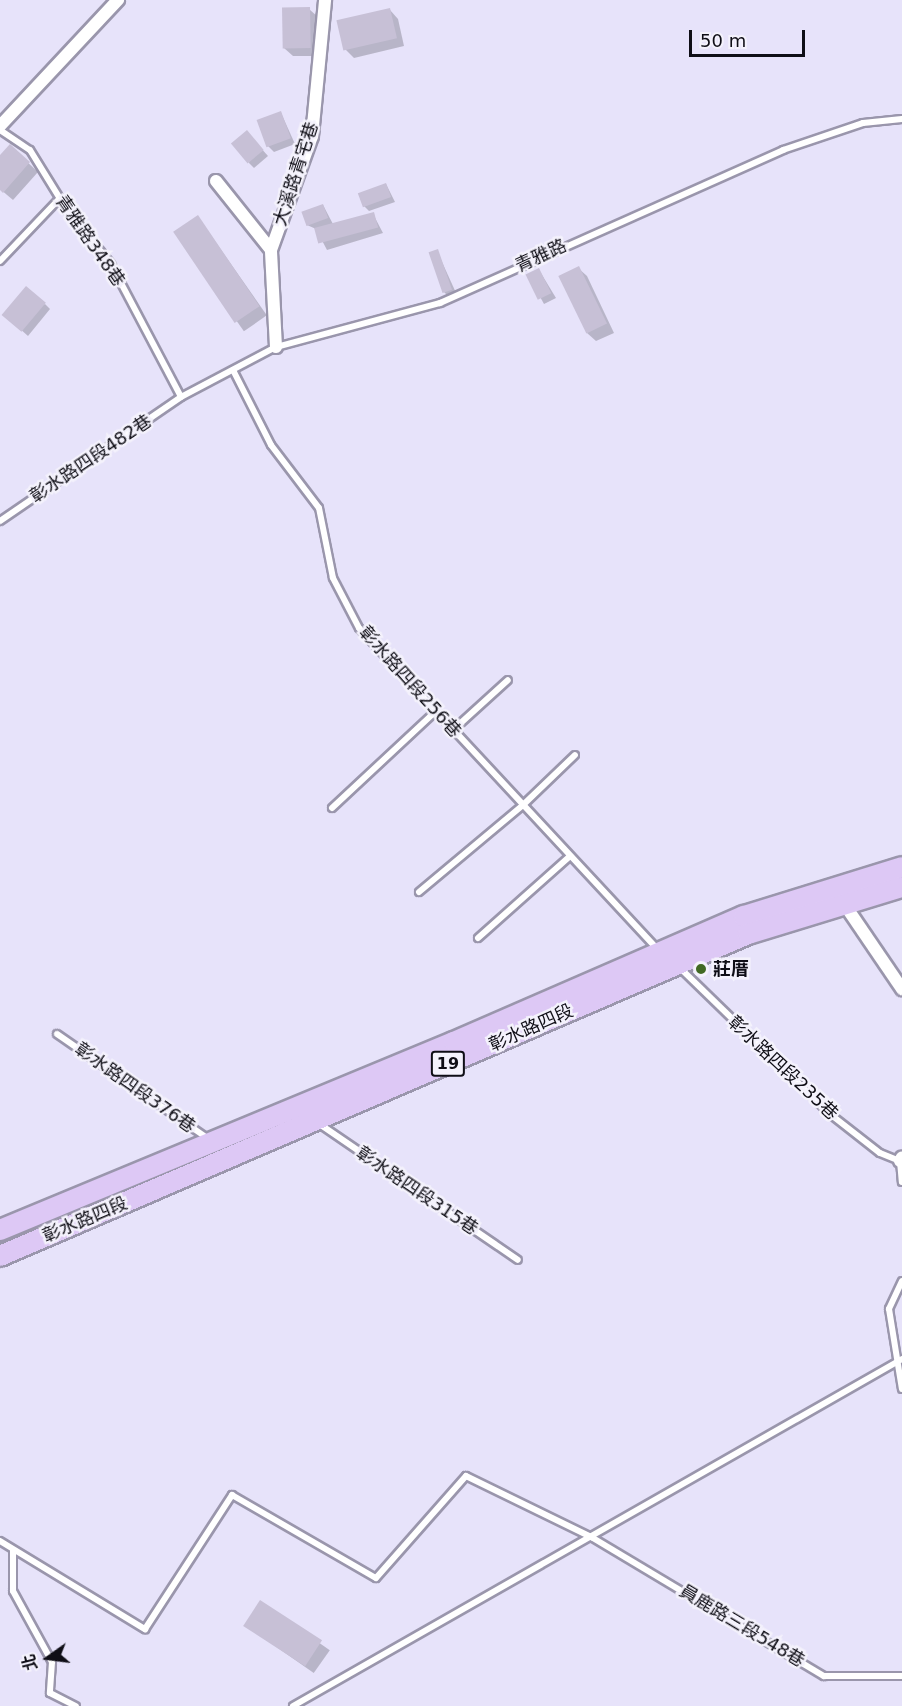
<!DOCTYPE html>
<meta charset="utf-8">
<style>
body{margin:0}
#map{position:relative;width:902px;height:1706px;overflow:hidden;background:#e7e3fa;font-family:"DejaVu Sans","Noto Sans TC",sans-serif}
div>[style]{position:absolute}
.shadow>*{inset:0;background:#0003;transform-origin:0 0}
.building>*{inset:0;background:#c7c0d6;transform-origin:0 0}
.roads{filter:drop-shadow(2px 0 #9a96ac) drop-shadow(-2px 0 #9a96ac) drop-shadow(0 2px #9a96ac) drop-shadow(0 -2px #9a96ac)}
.service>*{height:6px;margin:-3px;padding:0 3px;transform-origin:3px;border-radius:3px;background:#fff}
.minor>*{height:12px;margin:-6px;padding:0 6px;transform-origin:6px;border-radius:6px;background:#fff}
.primary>*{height:20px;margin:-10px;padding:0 10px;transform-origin:10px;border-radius:10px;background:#ddc8f5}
.dots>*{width:16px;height:16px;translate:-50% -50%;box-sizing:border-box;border:3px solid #f4f2fc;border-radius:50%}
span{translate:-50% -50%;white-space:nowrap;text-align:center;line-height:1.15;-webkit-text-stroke:5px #f4f2fc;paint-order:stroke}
.shield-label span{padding:2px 4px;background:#f4f2fc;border:2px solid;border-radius:4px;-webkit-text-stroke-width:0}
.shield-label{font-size:16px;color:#0f0e16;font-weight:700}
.street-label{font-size:18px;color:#0f0e16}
.poi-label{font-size:18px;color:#0f0e16;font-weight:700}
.left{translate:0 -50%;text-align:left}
.north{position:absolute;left:18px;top:1628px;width:60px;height:60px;-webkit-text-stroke:4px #f4f2fc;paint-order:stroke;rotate:256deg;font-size:16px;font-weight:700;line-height:24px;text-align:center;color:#0f0e16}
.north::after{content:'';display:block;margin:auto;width:21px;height:27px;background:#0f0e16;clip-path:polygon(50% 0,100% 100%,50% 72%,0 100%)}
.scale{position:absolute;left:689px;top:30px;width:116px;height:27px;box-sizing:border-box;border:3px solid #0f0e16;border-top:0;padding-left:8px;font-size:18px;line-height:21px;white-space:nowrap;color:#0f0e16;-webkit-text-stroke:4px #f4f2fc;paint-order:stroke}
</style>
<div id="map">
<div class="shadow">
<div style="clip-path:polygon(309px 9px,318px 17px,319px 56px,293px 56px,284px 48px)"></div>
<div style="clip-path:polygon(390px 10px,398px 19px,404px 46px,354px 58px,345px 49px)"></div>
<div style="clip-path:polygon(281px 113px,295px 144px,274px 152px,268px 146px)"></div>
<div style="clip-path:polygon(252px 138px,268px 156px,254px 168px,249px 163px)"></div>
<div style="clip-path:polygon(10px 146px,38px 172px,13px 200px,0 189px,0 157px)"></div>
<div style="clip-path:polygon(386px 184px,395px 202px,369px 211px,364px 206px)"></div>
<div style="clip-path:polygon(323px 205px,334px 226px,373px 214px,383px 233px,327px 250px,316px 229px,307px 225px)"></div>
<div style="left:198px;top:217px;width:120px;height:28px;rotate:55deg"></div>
<div style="clip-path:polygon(437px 251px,457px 295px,450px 298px,444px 292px)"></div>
<div style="clip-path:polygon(578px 268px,587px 276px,614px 333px,596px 341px,587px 333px)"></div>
<div style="clip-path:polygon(539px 270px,556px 298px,544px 304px,528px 275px)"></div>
<div style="clip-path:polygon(45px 304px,50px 309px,28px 336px,10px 320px)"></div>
<div style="left:261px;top:1602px;width:84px;height:28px;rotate:35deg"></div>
</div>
<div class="building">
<div style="left:310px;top:7px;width:41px;height:28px;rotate:89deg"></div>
<div style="left:390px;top:8px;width:31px;height:55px;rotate:77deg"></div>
<div style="left:281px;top:111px;width:29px;height:26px;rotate:70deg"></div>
<div style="left:247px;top:130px;width:26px;height:21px;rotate:50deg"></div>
<div style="clip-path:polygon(10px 144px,30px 162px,3px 193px,0 190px,0 155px)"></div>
<div style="left:386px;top:183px;width:15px;height:30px;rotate:70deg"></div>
<div style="left:323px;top:204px;width:15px;height:23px;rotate:70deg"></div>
<div style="left:374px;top:212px;width:16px;height:62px;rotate:75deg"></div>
<div style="left:198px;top:215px;width:110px;height:30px;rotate:56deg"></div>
<div style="left:438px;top:249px;width:43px;height:10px;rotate:71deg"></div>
<div style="left:579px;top:266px;width:64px;height:23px;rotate:64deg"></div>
<div style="left:539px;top:268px;width:28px;height:15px;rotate:64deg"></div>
<div style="left:26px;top:286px;width:26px;height:38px;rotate:40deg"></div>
<div style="left:260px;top:1600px;width:74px;height:31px;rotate:33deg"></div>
</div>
<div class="roads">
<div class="service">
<div style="left:0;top:130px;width:36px;rotate:34deg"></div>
<div style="left:30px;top:150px;width:70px;rotate:58.3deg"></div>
<div style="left:67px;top:210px;width:70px;rotate:50.8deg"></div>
<div style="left:111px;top:264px;width:150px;rotate:62.2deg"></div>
<div style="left:0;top:261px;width:87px;rotate:-46.4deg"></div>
<div style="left:233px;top:370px;width:84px;rotate:63.1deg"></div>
<div style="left:271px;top:445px;width:79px;rotate:52.7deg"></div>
<div style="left:319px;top:508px;width:71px;rotate:78.7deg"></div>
<div style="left:333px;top:578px;width:56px;rotate:62.5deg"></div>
<div style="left:359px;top:628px;width:438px;rotate:47.1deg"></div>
<div style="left:0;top:521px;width:219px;rotate:-34.4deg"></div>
<div style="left:181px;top:397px;width:107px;rotate:-27.8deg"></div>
<div style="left:276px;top:347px;width:170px;rotate:-15deg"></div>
<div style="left:440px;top:303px;width:376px;rotate:-24deg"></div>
<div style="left:783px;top:150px;width:84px;rotate:-18.6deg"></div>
<div style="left:863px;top:123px;width:39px;rotate:-6deg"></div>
<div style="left:453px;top:730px;width:74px;rotate:-42.3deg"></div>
<div style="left:332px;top:808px;width:142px;rotate:-43deg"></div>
<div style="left:419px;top:892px;width:136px;rotate:-39.9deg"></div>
<div style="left:523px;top:805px;width:72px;rotate:-43.9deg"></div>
<div style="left:478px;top:938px;width:123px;rotate:-41.7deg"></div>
<div style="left:679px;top:967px;width:211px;rotate:44.2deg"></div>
<div style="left:830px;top:1114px;width:63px;rotate:38deg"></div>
<div style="left:880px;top:1153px;width:22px;rotate:22deg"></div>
<div style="left:900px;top:1161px;width:21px;rotate:85deg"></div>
<div style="left:57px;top:1034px;width:186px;rotate:34.7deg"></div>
<div style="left:318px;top:1123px;width:242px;rotate:34.4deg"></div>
<div style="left:902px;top:1281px;width:31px;rotate:115deg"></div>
<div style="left:889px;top:1309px;width:81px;rotate:80.8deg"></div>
<div style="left:0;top:1541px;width:170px;rotate:31.3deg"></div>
<div style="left:145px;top:1629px;width:160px;rotate:-57deg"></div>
<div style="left:232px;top:1495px;width:166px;rotate:30deg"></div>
<div style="left:376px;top:1578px;width:136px;rotate:-48.6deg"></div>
<div style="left:466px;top:1476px;width:141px;rotate:26deg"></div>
<div style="left:593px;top:1538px;width:269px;rotate:30.9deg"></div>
<div style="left:824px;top:1676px;width:78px"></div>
<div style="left:13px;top:1550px;width:41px;rotate:90deg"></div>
<div style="left:13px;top:1591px;width:81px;rotate:61.2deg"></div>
<div style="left:52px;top:1662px;width:31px;rotate:94deg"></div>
<div style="left:50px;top:1693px;width:29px;rotate:27deg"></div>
<div style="left:293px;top:1706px;width:701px;rotate:-29.67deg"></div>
</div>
<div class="minor">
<div style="left:0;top:126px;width:173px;rotate:-46.9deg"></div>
<div style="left:216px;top:181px;width:88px;rotate:51.4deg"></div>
<div style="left:276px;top:347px;width:97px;rotate:-93deg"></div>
<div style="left:271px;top:250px;width:121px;rotate:-70.2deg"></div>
<div style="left:312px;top:136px;width:137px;rotate:-84.5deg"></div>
<div style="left:845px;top:905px;width:102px;rotate:55.8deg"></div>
<div style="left:900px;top:1161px;width:4px;rotate:-63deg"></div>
</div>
<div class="primary">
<div style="left:0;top:1230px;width:491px;rotate:-22.5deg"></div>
<div style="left:454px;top:1042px;width:316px;rotate:-23.5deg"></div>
<div style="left:744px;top:916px;width:165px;rotate:-17.2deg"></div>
<div style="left:0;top:1256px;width:814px;rotate:-23.29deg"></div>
<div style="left:748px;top:934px;width:161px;rotate:-17deg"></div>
</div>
</div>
<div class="dots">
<div style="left:701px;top:969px;background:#416924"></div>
</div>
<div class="shield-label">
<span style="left:448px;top:1064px">19</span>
</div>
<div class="street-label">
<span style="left:296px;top:174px;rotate:-72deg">大溪路青宅巷</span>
<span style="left:90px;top:241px;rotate:55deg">青雅路348巷</span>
<span style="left:541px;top:256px;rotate:-25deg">青雅路</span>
<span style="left:91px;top:459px;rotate:-34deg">彰水路四段482巷</span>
<span style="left:410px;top:682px;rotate:48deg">彰水路四段256巷</span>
<span style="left:531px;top:1028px;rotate:-24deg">彰水路四段</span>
<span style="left:783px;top:1068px;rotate:43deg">彰水路四段235巷</span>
<span style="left:135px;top:1088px;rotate:35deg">彰水路四段376巷</span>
<span style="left:417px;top:1191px;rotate:34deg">彰水路四段315巷</span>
<span style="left:85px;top:1220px;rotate:-23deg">彰水路四段</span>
<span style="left:742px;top:1626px;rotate:31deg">員鹿路三段548巷</span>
</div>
<div class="poi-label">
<span class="left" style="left:713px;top:969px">莊厝</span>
</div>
<div class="north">北</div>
<div class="scale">50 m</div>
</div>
